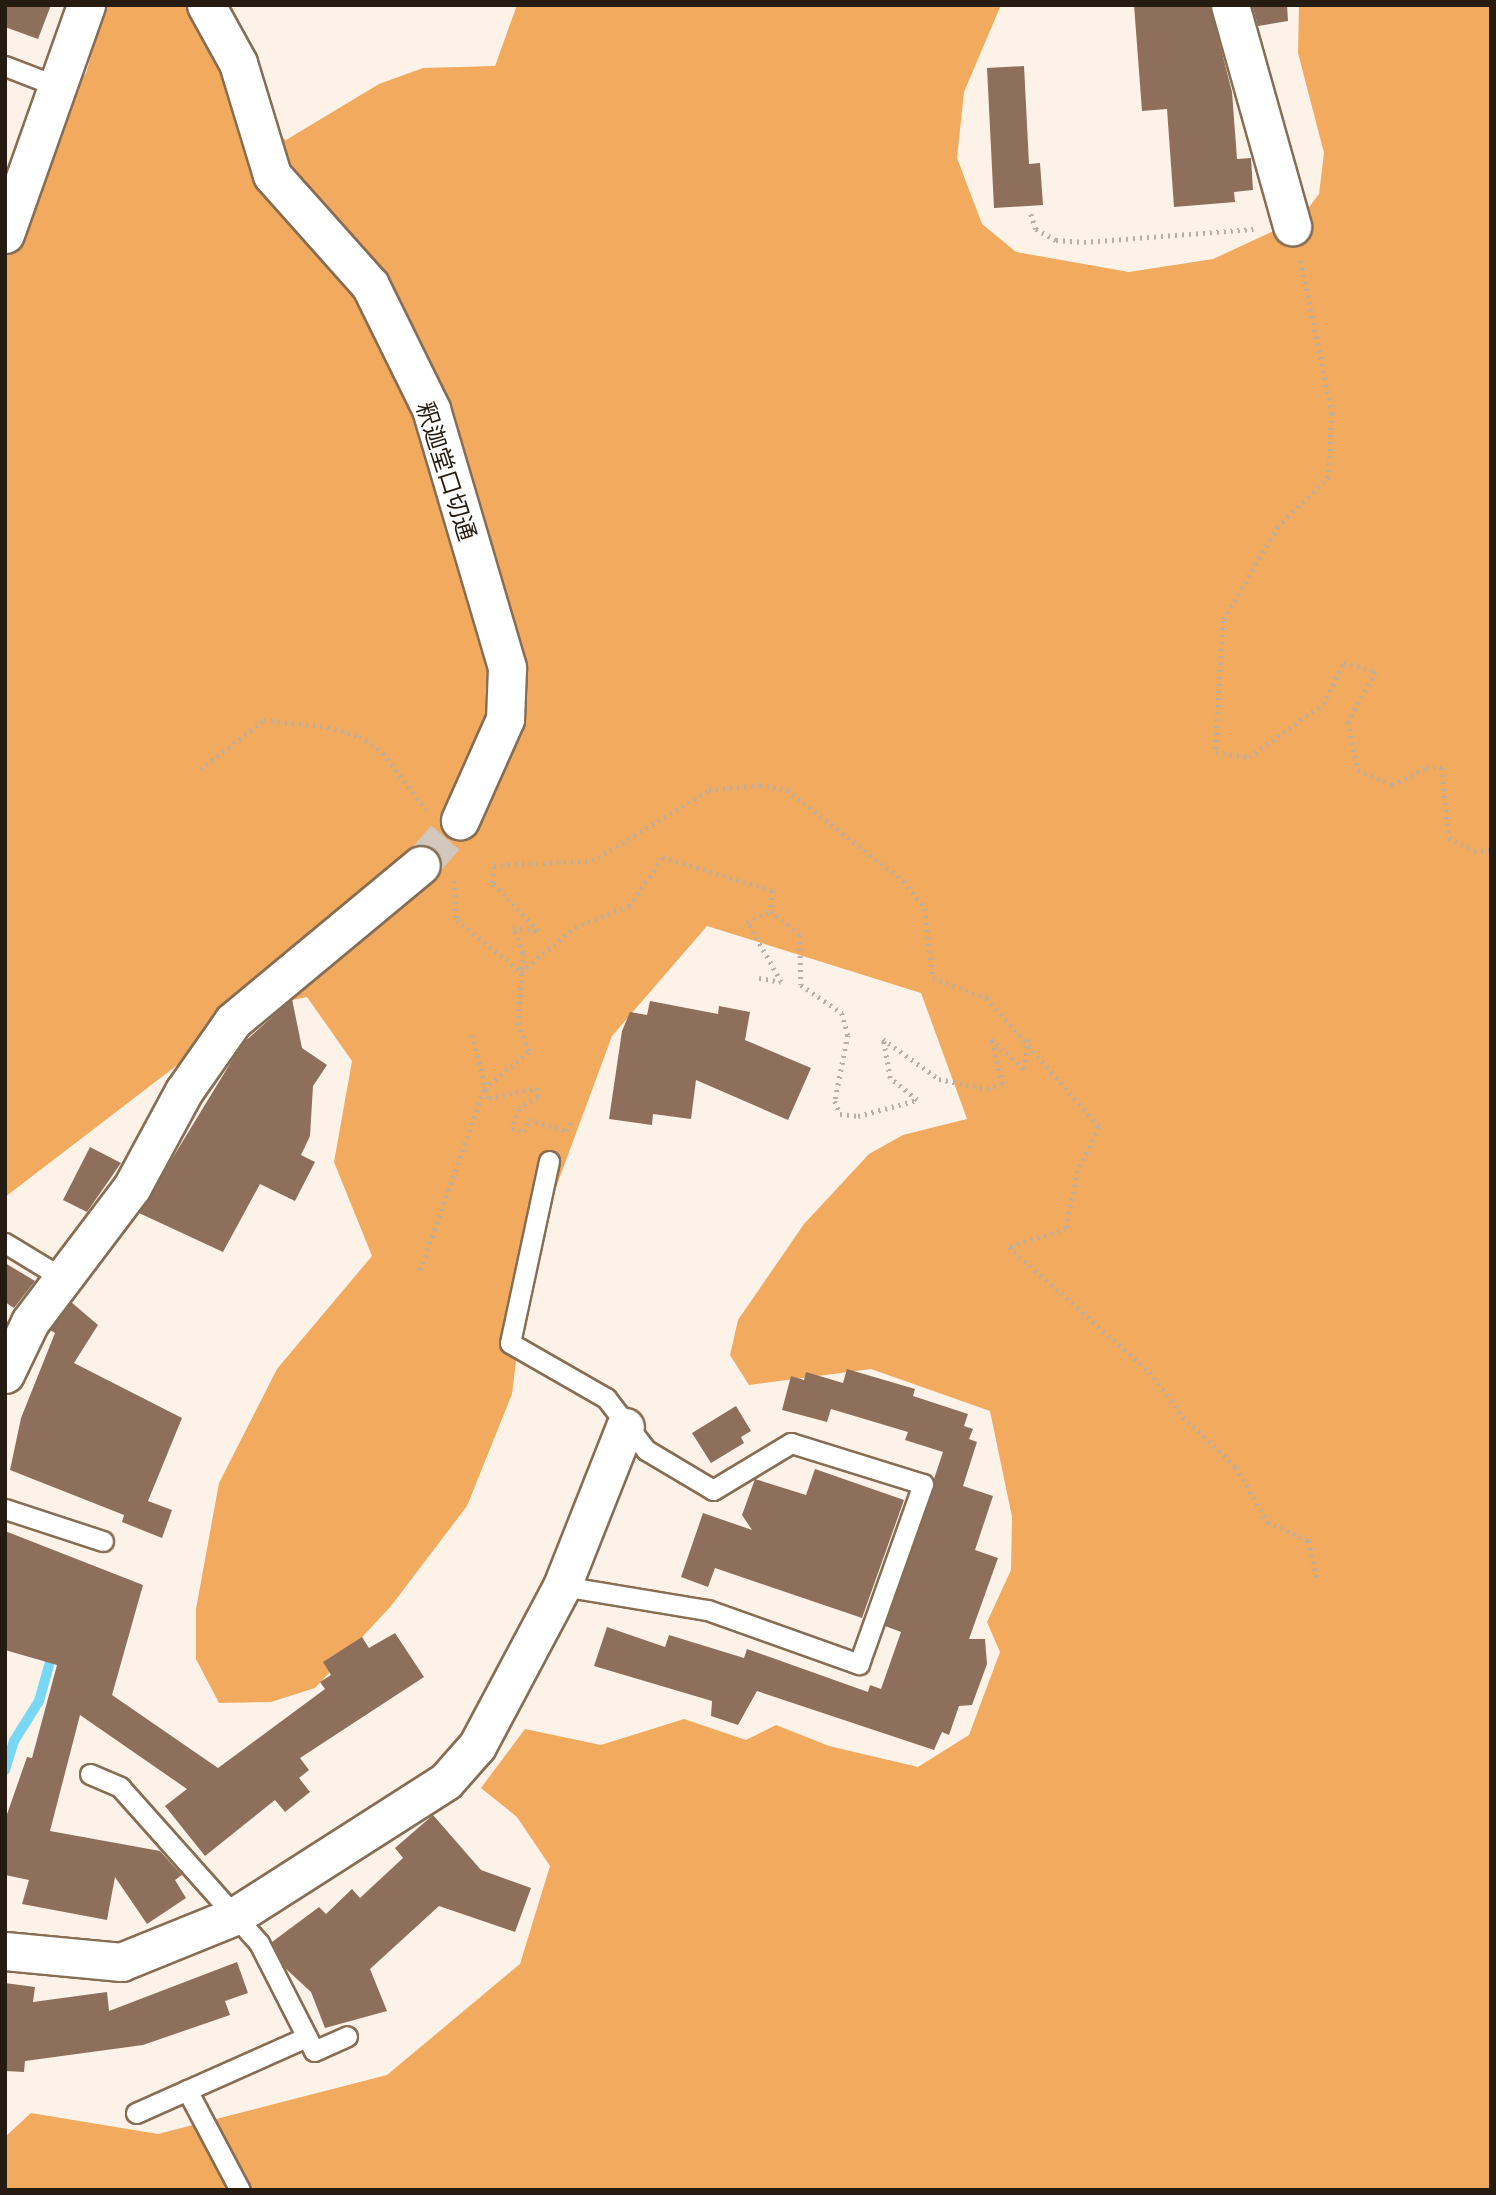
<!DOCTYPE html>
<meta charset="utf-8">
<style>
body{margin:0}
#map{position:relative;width:1496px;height:2195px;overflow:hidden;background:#fdf2e7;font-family:Manrope,"Noto Sans JP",sans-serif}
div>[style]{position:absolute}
.forest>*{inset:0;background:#f1aa5e}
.stream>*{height:10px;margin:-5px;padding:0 5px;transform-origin:5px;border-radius:5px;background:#78d7f5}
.building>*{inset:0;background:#8e6f5c}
.minor-tunnel>*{height:37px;margin-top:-18.5px;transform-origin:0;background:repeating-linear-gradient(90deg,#d2c7bc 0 37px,transparent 0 55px)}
.path>*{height:4.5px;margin-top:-2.25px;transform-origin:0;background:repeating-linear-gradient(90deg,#baafa5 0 2px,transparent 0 7px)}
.roads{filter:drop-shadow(2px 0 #866d54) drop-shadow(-2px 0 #866d54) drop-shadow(0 2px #866d54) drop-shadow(0 -2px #866d54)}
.service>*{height:19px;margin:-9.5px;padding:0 9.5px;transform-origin:9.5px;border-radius:9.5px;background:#fff}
.minor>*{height:37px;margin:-18.5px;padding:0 18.5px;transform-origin:18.5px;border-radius:18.5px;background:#fff}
span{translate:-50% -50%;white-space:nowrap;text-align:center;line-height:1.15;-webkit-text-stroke:5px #fff;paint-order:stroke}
.street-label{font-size:24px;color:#251b11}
.frame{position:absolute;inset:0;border:7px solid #251b11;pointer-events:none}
</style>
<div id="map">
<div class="forest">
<div style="clip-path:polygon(106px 5px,193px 5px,234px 78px,233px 109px,286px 140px,379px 84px,423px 68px,495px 66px,517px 5px,1001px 5px,964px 92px,957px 158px,982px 224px,1016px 252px,1129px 272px,1213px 259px,1300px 219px,1319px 194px,1324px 153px,1298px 53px,1299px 5px,1491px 5px,1491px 2190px,5px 2190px,5px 2137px,31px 2113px,158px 2134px,387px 2075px,520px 1964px,550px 1866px,517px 1817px,481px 1788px,525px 1729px,601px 1745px,684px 1719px,746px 1740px,776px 1725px,829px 1746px,918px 1767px,969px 1735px,1000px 1652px,987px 1622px,1011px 1570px,1012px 1517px,990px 1411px,871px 1369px,749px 1385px,730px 1355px,738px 1320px,804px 1224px,869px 1154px,903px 1135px,967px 1119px,921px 993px,707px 926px,612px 1036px,528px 1263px,512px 1394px,467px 1506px,391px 1606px,315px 1688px,271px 1702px,219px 1703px,196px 1659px,196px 1609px,219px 1483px,277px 1369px,372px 1256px,334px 1162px,352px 1061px,307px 997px,224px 1014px,189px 1056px,5px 1197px,5px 248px,56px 115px,86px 73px)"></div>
</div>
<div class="stream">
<div style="left:5px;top:1770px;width:30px;rotate:-73deg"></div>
<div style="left:14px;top:1741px;width:47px;rotate:-58deg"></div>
<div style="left:39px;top:1701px;width:52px;rotate:-74.4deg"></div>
</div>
<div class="building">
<div style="clip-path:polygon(5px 5px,51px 5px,38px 39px,5px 27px)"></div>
<div style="clip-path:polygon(1134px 5px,1210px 5px,1232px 92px,1237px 159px,1251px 158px,1253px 190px,1234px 192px,1235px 202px,1174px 207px,1167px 109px,1142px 111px)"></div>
<div style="clip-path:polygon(1252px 5px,1287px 5px,1288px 21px,1258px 26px)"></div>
<div style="clip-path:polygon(1024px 66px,1029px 164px,1040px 163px,1043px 205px,994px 208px,987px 68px)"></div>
<div style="clip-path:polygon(292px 999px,302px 1048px,327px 1065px,313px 1086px,310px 1136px,301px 1155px,315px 1162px,295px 1201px,260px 1184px,223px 1252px,139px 1213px,242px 1044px)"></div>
<div style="clip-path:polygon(650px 1001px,718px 1014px,719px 1006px,750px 1012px,745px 1040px,811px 1068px,788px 1120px,696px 1080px,691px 1119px,653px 1114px,652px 1125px,609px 1119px,622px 1031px,630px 1012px,647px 1015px)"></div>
<div style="clip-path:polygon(90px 1147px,121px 1163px,87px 1212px,63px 1200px)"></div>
<div style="clip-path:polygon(5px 1263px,35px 1281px,14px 1308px,5px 1302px)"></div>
<div style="clip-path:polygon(71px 1302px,98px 1325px,74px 1363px,182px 1418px,148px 1501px,172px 1510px,162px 1538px,122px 1522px,124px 1515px,10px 1470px,21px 1418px,55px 1333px,50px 1330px)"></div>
<div style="clip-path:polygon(847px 1369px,915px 1389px,913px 1396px,968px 1414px,964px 1426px,973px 1429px,969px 1439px,977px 1442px,963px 1486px,993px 1496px,975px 1550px,998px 1558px,969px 1639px,985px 1639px,987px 1664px,972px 1705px,959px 1706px,949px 1735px,942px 1732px,934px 1750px,757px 1691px,738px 1725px,711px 1716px,712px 1701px,594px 1666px,607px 1627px,665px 1647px,669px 1635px,744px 1658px,747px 1649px,868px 1692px,870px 1685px,881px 1689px,901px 1632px,885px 1626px,943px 1452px,905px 1440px,908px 1432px,831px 1409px,827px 1422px,782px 1410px,791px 1376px,804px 1380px,806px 1372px,843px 1383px)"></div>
<div style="clip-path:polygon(736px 1406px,751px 1431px,741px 1437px,744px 1443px,711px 1463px,692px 1433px)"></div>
<div style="clip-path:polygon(815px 1469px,904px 1500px,862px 1618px,715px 1568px,708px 1587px,681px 1577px,703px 1513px,752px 1530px,742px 1515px,755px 1479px,806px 1495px)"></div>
<div style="clip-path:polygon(5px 1531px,143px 1585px,112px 1695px,218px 1768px,325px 1689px,320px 1682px,331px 1675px,323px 1662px,362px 1637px,369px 1648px,395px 1633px,424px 1677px,300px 1758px,309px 1770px,299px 1778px,310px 1792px,285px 1812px,275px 1800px,205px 1856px,165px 1806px,187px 1789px,80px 1715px,50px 1831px,160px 1851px,182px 1875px,175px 1880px,186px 1898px,147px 1924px,115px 1877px,107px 1920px,22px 1904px,29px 1880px,5px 1875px,5px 1820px,27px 1757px,32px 1758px,57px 1665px,5px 1650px)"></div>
<div style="clip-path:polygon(433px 1815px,481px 1870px,531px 1888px,515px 1932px,439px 1906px,370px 1969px,387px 2011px,325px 2028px,311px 1992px,285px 1968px,272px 1942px,319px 1907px,326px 1914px,352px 1889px,360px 1898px,403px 1858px,395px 1848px)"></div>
<div style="clip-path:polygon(237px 1962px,248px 1993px,225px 2001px,230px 2015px,143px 2045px,25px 2061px,24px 2072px,5px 2071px,5px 1983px,35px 1987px,33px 2002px,107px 1992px,109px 2011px)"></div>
</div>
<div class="minor-tunnel">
<div style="left:421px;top:865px;width:60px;rotate:-49.1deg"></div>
</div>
<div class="path">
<div style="left:1031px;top:214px;width:16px;rotate:72deg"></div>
<div style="left:1036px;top:229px;width:23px;rotate:29deg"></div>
<div style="left:1056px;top:240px;width:28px;rotate:4deg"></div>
<div style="left:1084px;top:242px;width:170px;rotate:-4.4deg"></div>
<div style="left:1301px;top:261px;width:156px;rotate:78.5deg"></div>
<div style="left:1332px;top:414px;width:63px;rotate:92.7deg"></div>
<div style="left:1329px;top:477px;width:71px;rotate:135.6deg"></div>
<div style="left:1278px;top:527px;width:109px;rotate:120.3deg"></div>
<div style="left:1223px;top:621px;width:131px;rotate:93.1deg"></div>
<div style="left:1216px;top:752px;width:33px;rotate:9deg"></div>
<div style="left:1249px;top:757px;width:91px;rotate:-35.6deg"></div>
<div style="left:1323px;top:704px;width:47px;rotate:-63.4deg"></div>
<div style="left:1344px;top:662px;width:34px;rotate:17deg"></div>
<div style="left:1376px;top:672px;width:57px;rotate:119.2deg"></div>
<div style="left:1348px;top:722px;width:49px;rotate:78.2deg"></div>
<div style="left:1358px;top:770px;width:37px;rotate:24deg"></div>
<div style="left:1392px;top:785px;width:38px;rotate:-27deg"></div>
<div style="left:1426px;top:768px;width:16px"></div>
<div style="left:1442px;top:768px;width:70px;rotate:84.3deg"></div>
<div style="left:1449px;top:838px;width:28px;rotate:27deg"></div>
<div style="left:1474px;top:851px;width:17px;rotate:-3deg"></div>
<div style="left:200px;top:769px;width:81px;rotate:-37.4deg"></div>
<div style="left:264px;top:720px;width:64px;rotate:6.2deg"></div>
<div style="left:328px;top:727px;width:33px;rotate:16deg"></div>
<div style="left:360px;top:736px;width:29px;rotate:36deg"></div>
<div style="left:383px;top:753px;width:71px;rotate:53deg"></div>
<div style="left:454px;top:881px;width:39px;rotate:86deg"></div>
<div style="left:457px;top:920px;width:82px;rotate:39.1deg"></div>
<div style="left:521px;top:972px;width:70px;rotate:-39.8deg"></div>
<div style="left:575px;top:927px;width:58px;rotate:-21.3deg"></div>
<div style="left:629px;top:906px;width:60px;rotate:-55.2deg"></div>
<div style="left:663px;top:857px;width:115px;rotate:17.2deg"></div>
<div style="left:773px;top:891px;width:20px;rotate:96deg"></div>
<div style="left:771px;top:911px;width:38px;rotate:40deg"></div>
<div style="left:800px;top:935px;width:50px;rotate:88.9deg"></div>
<div style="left:801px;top:985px;width:50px;rotate:34.3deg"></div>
<div style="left:842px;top:1013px;width:23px;rotate:75deg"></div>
<div style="left:848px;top:1035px;width:67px;rotate:101.1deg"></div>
<div style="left:835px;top:1101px;width:14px;rotate:69deg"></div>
<div style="left:840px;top:1114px;width:18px;rotate:6deg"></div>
<div style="left:858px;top:1116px;width:61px;rotate:-15.2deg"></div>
<div style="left:917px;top:1100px;width:35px;rotate:-141deg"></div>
<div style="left:890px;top:1078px;width:40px;rotate:-100deg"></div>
<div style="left:883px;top:1039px;width:69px;rotate:35.5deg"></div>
<div style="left:939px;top:1079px;width:49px;rotate:11.8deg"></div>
<div style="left:987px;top:1089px;width:16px;rotate:-18deg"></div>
<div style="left:1002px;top:1084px;width:46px;rotate:-103.7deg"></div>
<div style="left:991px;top:1039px;width:45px;rotate:42.3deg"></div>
<div style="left:1024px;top:1069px;width:31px;rotate:-83deg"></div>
<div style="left:759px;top:978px;width:22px;rotate:10deg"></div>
<div style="left:781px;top:982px;width:69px;rotate:-119.5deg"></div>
<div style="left:747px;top:922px;width:26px;rotate:-25deg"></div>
<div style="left:472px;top:1035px;width:65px;rotate:74.9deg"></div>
<div style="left:489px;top:1098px;width:49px;rotate:-11.8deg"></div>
<div style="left:537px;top:1088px;width:9px;rotate:84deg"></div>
<div style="left:538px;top:1097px;width:22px;rotate:148deg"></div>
<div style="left:519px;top:1109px;width:20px;rotate:110deg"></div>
<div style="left:512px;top:1128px;width:14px;rotate:17deg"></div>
<div style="left:525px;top:1132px;width:13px;rotate:-72deg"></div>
<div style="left:529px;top:1120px;width:40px;rotate:16deg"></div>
<div style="left:567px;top:1131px;width:13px;rotate:-67deg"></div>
<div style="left:420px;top:1270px;width:192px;rotate:-70.5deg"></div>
<div style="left:484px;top:1089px;width:59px;rotate:-40.2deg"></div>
<div style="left:529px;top:1051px;width:28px;rotate:-113deg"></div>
<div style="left:518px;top:1025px;width:72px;rotate:-86deg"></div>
<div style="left:523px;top:953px;width:27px;rotate:-112deg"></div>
<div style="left:513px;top:928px;width:25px;rotate:7deg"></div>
<div style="left:538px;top:931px;width:66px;rotate:-133.8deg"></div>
<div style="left:492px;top:883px;width:18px;rotate:-84deg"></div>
<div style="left:494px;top:865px;width:98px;rotate:-2.3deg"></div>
<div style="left:592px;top:861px;width:137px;rotate:-31.3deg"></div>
<div style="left:709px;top:790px;width:51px;rotate:-5.6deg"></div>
<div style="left:760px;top:785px;width:27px;rotate:10deg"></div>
<div style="left:787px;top:790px;width:148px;rotate:37.9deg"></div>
<div style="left:904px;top:881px;width:35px;rotate:53deg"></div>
<div style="left:925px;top:909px;width:69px;rotate:83.4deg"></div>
<div style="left:933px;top:978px;width:58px;rotate:20.3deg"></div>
<div style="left:987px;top:998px;width:171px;rotate:49deg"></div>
<div style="left:1099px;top:1127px;width:49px;rotate:115.5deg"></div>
<div style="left:1078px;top:1171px;width:59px;rotate:101.7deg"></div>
<div style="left:1066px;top:1229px;width:60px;rotate:162.5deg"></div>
<div style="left:1009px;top:1247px;width:188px;rotate:41.6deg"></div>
<div style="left:1150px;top:1372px;width:56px;rotate:53.7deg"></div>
<div style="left:1183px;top:1417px;width:73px;rotate:43.3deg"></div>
<div style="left:1236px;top:1467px;width:64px;rotate:59.8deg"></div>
<div style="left:1268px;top:1522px;width:45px;rotate:24.9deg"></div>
<div style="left:1309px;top:1541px;width:38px;rotate:78deg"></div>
</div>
<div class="roads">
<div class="service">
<div style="left:5px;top:66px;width:53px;rotate:21.2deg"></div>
<div style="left:549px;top:1161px;width:186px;rotate:102.1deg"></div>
<div style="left:510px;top:1343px;width:111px;rotate:29.8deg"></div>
<div style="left:606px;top:1398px;width:66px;rotate:52.4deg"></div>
<div style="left:646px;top:1450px;width:78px;rotate:30.8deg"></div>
<div style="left:713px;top:1490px;width:91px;rotate:-31.1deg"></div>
<div style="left:791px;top:1443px;width:138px;rotate:17.3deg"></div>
<div style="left:923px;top:1484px;width:191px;rotate:109.6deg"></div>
<div style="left:859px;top:1664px;width:161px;rotate:-160.4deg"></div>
<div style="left:707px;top:1610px;width:147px;rotate:-170.6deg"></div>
<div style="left:5px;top:1243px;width:69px;rotate:31.4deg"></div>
<div style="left:5px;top:1509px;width:103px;rotate:18.1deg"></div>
<div style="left:90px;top:1774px;width:33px;rotate:23deg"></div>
<div style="left:120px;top:1787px;width:209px;rotate:48.3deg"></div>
<div style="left:259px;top:1943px;width:121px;rotate:63deg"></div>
<div style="left:314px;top:2051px;width:36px;rotate:-24deg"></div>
<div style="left:187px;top:2090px;width:113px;rotate:62.1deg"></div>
<div style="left:136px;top:2113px;width:187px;rotate:-24deg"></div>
</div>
<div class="minor">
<div style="left:206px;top:5px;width:66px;rotate:61.1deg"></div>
<div style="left:238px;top:63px;width:117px;rotate:73.1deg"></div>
<div style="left:272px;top:175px;width:147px;rotate:48.3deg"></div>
<div style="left:370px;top:285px;width:138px;rotate:63.8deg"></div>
<div style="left:431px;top:409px;width:270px;rotate:73.6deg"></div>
<div style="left:507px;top:668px;width:51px;rotate:92.2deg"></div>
<div style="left:505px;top:719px;width:111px;rotate:114deg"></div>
<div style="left:1230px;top:5px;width:230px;rotate:74.3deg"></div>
<div style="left:5px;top:234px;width:243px;rotate:-70.5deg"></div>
<div style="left:5px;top:1374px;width:58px;rotate:-64.3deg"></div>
<div style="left:30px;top:1322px;width:169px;rotate:-52.9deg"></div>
<div style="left:132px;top:1187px;width:109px;rotate:-61.6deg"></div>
<div style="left:184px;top:1091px;width:85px;rotate:-55deg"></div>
<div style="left:233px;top:1021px;width:244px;rotate:-39.7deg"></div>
<div style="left:5px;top:1951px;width:117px;rotate:5.4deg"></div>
<div style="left:121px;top:1962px;width:123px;rotate:-22deg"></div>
<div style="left:235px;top:1916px;width:250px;rotate:-32.6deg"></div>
<div style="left:446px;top:1781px;width:47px;rotate:-48.5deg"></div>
<div style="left:477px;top:1746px;width:181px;rotate:-62deg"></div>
<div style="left:562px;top:1586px;width:171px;rotate:-68.4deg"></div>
</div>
</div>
<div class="street-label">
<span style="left:447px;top:471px;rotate:72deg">釈迦堂口切通</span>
</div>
<div class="frame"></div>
</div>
